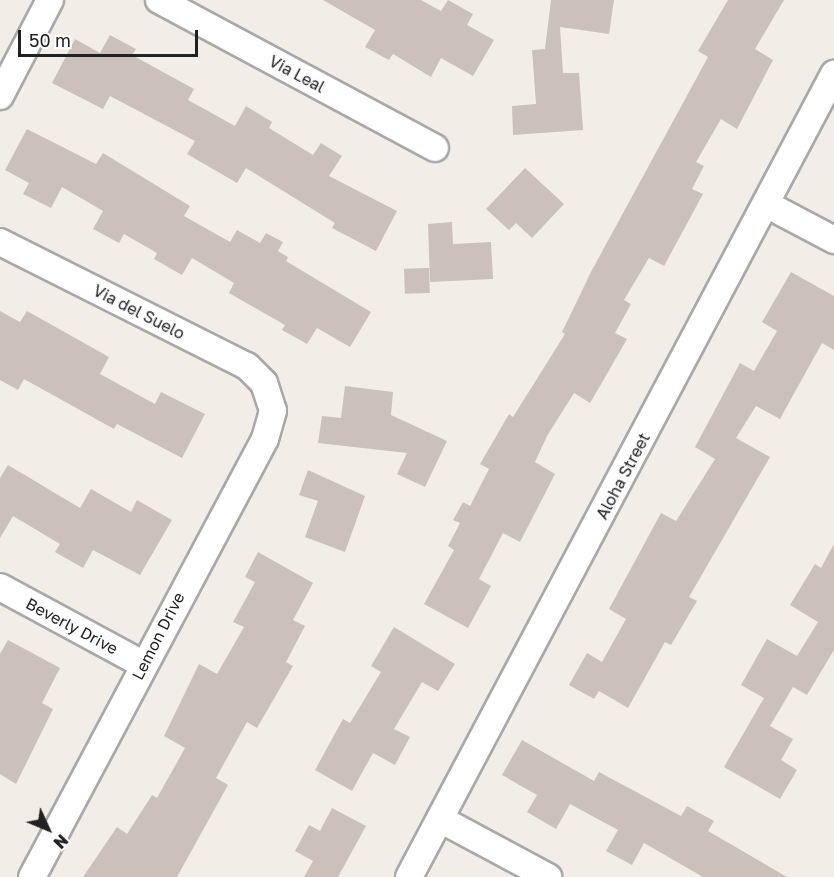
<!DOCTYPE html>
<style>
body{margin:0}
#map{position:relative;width:834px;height:877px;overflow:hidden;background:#f2eee7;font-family:"Golos Text",sans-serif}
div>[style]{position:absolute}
.building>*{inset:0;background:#cbc0ba;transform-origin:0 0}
.roads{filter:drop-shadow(2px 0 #a8a8a8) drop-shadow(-2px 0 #a8a8a8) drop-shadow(0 2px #a8a8a8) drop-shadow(0 -2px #a8a8a8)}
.minor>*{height:26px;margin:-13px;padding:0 13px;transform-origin:13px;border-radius:13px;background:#fff}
span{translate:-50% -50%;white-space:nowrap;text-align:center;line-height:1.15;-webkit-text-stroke:6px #fff;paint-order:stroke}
.street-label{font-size:16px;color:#212121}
.north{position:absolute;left:18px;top:799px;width:60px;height:60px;-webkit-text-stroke:4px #fff;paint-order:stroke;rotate:134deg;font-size:16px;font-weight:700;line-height:24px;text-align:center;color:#212121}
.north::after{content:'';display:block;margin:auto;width:21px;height:27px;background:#212121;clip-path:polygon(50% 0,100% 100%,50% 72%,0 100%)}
.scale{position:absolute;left:18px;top:30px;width:180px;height:27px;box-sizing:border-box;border:3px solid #212121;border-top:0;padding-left:8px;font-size:18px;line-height:21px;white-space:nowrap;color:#212121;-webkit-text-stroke:4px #fff;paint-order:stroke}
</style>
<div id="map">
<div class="building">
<div style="clip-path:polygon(323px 0,421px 0,441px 11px,448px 0,473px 14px,467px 25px,494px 40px,473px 76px,441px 58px,431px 77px,393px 54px,389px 60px,365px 47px,375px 30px)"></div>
<div style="clip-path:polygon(551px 0,614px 0,609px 34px,560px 27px,563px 73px,579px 73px,583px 130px,513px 135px,512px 106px,536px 104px,532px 50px,545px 49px)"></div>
<div style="clip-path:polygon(728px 0,784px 0,755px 49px,773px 60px,737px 129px,721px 119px,696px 162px,704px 166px,692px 189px,703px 194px,664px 266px,649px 258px,624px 300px,631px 304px,615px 333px,627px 339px,600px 386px,590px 403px,574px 393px,547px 436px,535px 462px,555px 474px,520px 542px,503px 533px,479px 579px,491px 586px,468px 628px,424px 604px,454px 550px,448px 546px,460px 523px,453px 520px,463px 502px,470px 506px,489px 469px,480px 464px,509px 414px,513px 417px,565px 334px,562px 332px,592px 270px,708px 57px,698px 51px)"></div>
<div style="clip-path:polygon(110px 35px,136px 49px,132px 55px,194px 89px,188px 100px,235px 126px,246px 106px,272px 122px,269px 128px,313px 155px,321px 143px,342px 156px,329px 176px,397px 211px,376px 251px,332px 228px,335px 223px,246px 168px,237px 183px,187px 154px,195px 141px,110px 96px,103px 109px,52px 83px,75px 39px,100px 53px)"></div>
<div style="clip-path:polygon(27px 129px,96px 164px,103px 153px,190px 206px,184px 216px,230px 242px,237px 230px,260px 243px,266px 233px,283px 242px,278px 251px,288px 257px,286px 261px,371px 312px,350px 347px,317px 328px,307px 344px,282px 330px,285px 325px,229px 293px,234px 283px,192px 258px,182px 275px,154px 259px,157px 253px,124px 234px,119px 243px,93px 229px,103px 211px,62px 187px,51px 208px,23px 194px,29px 183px,5px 170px)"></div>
<div style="clip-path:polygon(525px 168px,564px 204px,532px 238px,516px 223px,509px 230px,486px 209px)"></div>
<div style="clip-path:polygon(452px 222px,453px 244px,491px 242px,493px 279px,430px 282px,428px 224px)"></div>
<div style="left:429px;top:268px;width:25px;height:25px;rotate:88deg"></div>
<div style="clip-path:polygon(791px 272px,834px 296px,834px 350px,822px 343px,780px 419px,756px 406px,736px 438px,770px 457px,689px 597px,697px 601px,671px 645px,665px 642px,628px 708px,599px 691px,594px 699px,569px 685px,587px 653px,602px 662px,626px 619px,609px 609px,661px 513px,676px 521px,715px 459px,695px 447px,740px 363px,754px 371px,777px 331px,762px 322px)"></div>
<div style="clip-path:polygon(0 311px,20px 322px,27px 311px,109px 357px,100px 374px,155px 404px,161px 392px,205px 414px,182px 458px,117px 424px,114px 429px,24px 379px,18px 390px,0 380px)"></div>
<div style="clip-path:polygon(345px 386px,393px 392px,391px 415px,447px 441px,425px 487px,397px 474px,407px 453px,318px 443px,322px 416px,341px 418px)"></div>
<div style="clip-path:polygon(8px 465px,80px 508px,91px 489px,131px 512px,137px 500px,172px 520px,140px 575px,93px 550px,83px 568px,55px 552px,60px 544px,13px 516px,0 538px,0 478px)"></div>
<div style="clip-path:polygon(308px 470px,365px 496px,345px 552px,305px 537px,318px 501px,299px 495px)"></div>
<div style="clip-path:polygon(834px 544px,834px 650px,807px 695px,793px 687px,770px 726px,793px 739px,781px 760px,797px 770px,780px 799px,724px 767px,764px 698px,741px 685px,767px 639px,797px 656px,818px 622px,790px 605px,815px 564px,821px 568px)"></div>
<div style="clip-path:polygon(258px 552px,313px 583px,293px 620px,305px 626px,286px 662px,293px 666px,257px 728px,247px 722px,216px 778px,228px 785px,177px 877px,83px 877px,117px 827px,127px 834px,152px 795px,157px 798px,185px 748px,164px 736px,199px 664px,217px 674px,244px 627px,233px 622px,255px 582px,245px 577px)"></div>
<div style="clip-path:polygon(394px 627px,455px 664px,438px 691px,422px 682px,394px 729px,410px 737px,395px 765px,373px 753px,352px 791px,315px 770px,343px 719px,350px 723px,381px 672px,371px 666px)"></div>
<div style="clip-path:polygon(8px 640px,60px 668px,42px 703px,53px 709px,16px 784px,0 774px,0 654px)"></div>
<div style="clip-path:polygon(522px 740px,594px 781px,599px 772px,681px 816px,687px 806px,714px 821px,708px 831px,787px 877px,703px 877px,644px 843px,632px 865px,606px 851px,618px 830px,570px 804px,556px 829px,527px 812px,537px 795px,502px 775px)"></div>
<div style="clip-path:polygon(332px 808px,366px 826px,338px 877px,304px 877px,313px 861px,295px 851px,309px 825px,320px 831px)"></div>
</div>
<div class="roads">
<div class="minor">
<div style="left:159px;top:0;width:313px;rotate:28.2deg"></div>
<div style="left:0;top:96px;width:108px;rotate:-62.5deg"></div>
<div style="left:766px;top:204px;width:77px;rotate:27.9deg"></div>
<div style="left:0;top:242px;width:276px;rotate:26.7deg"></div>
<div style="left:247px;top:366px;width:24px;rotate:45deg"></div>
<div style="left:264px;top:383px;width:29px;rotate:72deg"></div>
<div style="left:273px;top:411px;width:29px;rotate:106deg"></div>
<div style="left:265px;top:439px;width:496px;rotate:118deg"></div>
<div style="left:0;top:587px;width:164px;rotate:28.4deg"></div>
<div style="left:440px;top:819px;width:123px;rotate:28.2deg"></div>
<div style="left:409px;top:877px;width:909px;rotate:-62.11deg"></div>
</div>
</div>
<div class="street-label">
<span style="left:297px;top:74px;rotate:28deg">Via Leal</span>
<span style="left:139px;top:312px;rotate:27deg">Via del Suelo</span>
<span style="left:623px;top:476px;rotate:-62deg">Aloha Street</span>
<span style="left:72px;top:626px;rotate:28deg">Beverly Drive</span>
<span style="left:158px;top:636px;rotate:-63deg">Lemon Drive</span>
</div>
<div class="north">N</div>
<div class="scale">50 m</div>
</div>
